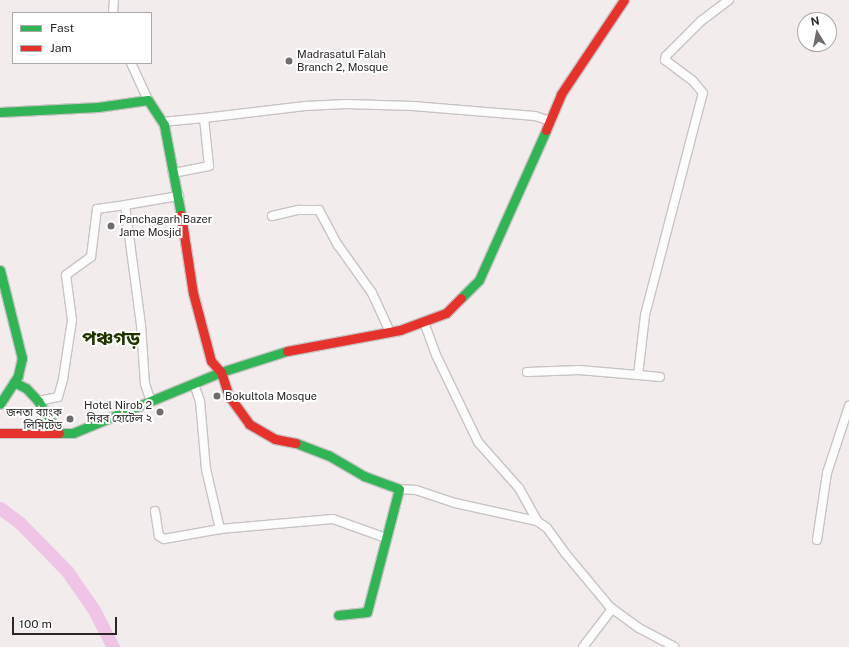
<!DOCTYPE html>
<meta charset="utf-8">
<style>
body{margin:0}
#map{position:relative;width:849px;height:647px;overflow:hidden;background:#f2ecec;font-family:"Public Sans","Noto Sans Bengali",sans-serif}
div>[style]{position:absolute}
.river>*{height:13px;margin:-6.5px;padding:0 6.5px;transform-origin:6.5px;border-radius:6.5px;background:#f0c4e6}
.roads{filter:drop-shadow(1px 0 #c9c4c4) drop-shadow(-1px 0 #c9c4c4) drop-shadow(0 1px #c9c4c4) drop-shadow(0 -1px #c9c4c4)}
.street>*{height:8px;margin:-4px;padding:0 4px;transform-origin:4px;border-radius:4px;background:#fdfcfc}
.fast>*{height:9px;margin:-4.5px;padding:0 4.5px;transform-origin:4.5px;border-radius:4.5px;background:#30b455}
.jam>*{height:9px;margin:-4.5px;padding:0 4.5px;transform-origin:4.5px;border-radius:4.5px;background:#e5322d}
.dots>*{width:11px;height:11px;translate:-50% -50%;box-sizing:border-box;border:2px solid #fff;border-radius:50%}
span{translate:-50% -50%;white-space:nowrap;text-align:center;line-height:1.15;-webkit-text-stroke:4px #fff;paint-order:stroke}
.poi-label{font-size:11px;color:#2b2727}
.left{translate:0 -50%;text-align:left}
.right{translate:-100% -50%;text-align:right}
.town-label{font-size:19px;color:#213400;font-weight:700}
.legend{position:absolute;left:12px;top:12px;width:140px;height:52px;box-sizing:border-box;background:#fff;border:1px solid #aaa9a9;margin:0;padding:5px 7px;list-style:none;font-size:12px;color:#2b2727}
.legend li{display:flex;align-items:center;gap:8px;height:20px}
.legend b{width:20px;border:1px solid #aaa9a9}
.north{position:absolute;left:797px;top:12px;width:40px;height:40px;box-sizing:border-box;background:#fff;border:1px solid #aaa9a9;border-radius:50%;rotate:350deg;font-size:11px;font-weight:700;line-height:16px;text-align:center;color:#2b2727}
.north::after{content:'';display:block;margin:auto;width:14px;height:18px;background:#716c6c;clip-path:polygon(50% 0,100% 100%,50% 72%,0 100%)}
.scale{position:absolute;left:12px;top:617px;width:105px;height:18px;box-sizing:border-box;border:2px solid #2b2727;border-top:0;padding-left:5px;font-size:12px;line-height:14px;white-space:nowrap;color:#2b2727;-webkit-text-stroke:3px #fff;paint-order:stroke}
</style>
<div id="map">
<div class="river">
<div style="left:0;top:508px;width:25px;rotate:37deg"></div>
<div style="left:20px;top:523px;width:67px;rotate:45.6deg"></div>
<div style="left:67px;top:571px;width:47px;rotate:55.3deg"></div>
<div style="left:94px;top:610px;width:42px;rotate:62.8deg"></div>
</div>
<div class="roads">
<div class="street">
<div style="left:113px;top:13px;width:13px;rotate:-86deg"></div>
<div style="left:131px;top:63px;width:41px;rotate:65.3deg"></div>
<div style="left:204px;top:118px;width:102px;rotate:-6.8deg"></div>
<div style="left:305px;top:106px;width:41px;rotate:-2.8deg"></div>
<div style="left:346px;top:104px;width:67px;rotate:1.7deg"></div>
<div style="left:413px;top:106px;width:122px;rotate:4.7deg"></div>
<div style="left:535px;top:116px;width:16px;rotate:18deg"></div>
<div style="left:162px;top:122px;width:42px;rotate:-5.4deg"></div>
<div style="left:204px;top:118px;width:48px;rotate:84.1deg"></div>
<div style="left:209px;top:166px;width:37px;rotate:169deg"></div>
<div style="left:272px;top:216px;width:28px;rotate:-13deg"></div>
<div style="left:299px;top:210px;width:20px"></div>
<div style="left:319px;top:210px;width:40px;rotate:62deg"></div>
<div style="left:338px;top:245px;width:59px;rotate:54.7deg"></div>
<div style="left:372px;top:293px;width:43px;rotate:65.2deg"></div>
<div style="left:424px;top:322px;width:35px;rotate:70deg"></div>
<div style="left:436px;top:355px;width:97px;rotate:64.2deg"></div>
<div style="left:478px;top:442px;width:62px;rotate:48.3deg"></div>
<div style="left:519px;top:488px;width:38px;rotate:61deg"></div>
<div style="left:527px;top:372px;width:52px;rotate:-2.2deg"></div>
<div style="left:579px;top:370px;width:59px;rotate:4.8deg"></div>
<div style="left:660px;top:377px;width:22px;rotate:-175deg"></div>
<div style="left:638px;top:375px;width:60px;rotate:-83.3deg"></div>
<div style="left:645px;top:315px;width:229px;rotate:-75.4deg"></div>
<div style="left:703px;top:93px;width:16px;rotate:-130deg"></div>
<div style="left:693px;top:81px;width:35px;rotate:-143deg"></div>
<div style="left:665px;top:60px;width:4px;rotate:-76deg"></div>
<div style="left:666px;top:56px;width:49px;rotate:-45deg"></div>
<div style="left:701px;top:21px;width:35px;rotate:-37deg"></div>
<div style="left:194px;top:384px;width:18px;rotate:71deg"></div>
<div style="left:200px;top:401px;width:68px;rotate:85deg"></div>
<div style="left:206px;top:469px;width:62px;rotate:76.9deg"></div>
<div style="left:220px;top:529px;width:113px;rotate:-5.1deg"></div>
<div style="left:333px;top:519px;width:56px;rotate:19.7deg"></div>
<div style="left:38px;top:401px;width:20px;rotate:-11deg"></div>
<div style="left:58px;top:397px;width:19px;rotate:-74deg"></div>
<div style="left:63px;top:379px;width:60px;rotate:-81.3deg"></div>
<div style="left:72px;top:320px;width:45px;rotate:-97.6deg"></div>
<div style="left:66px;top:275px;width:31px;rotate:-36deg"></div>
<div style="left:91px;top:257px;width:48px;rotate:-82.9deg"></div>
<div style="left:97px;top:209px;width:28px;rotate:-8deg"></div>
<div style="left:151px;top:402px;width:19px;rotate:-108deg"></div>
<div style="left:145px;top:384px;width:59px;rotate:-93.9deg"></div>
<div style="left:141px;top:325px;width:121px;rotate:-97.6deg"></div>
<div style="left:125px;top:205px;width:55px;rotate:-9.5deg"></div>
<div style="left:399px;top:489px;width:17px;rotate:3deg"></div>
<div style="left:416px;top:490px;width:41px;rotate:18.4deg"></div>
<div style="left:455px;top:503px;width:84px;rotate:12.4deg"></div>
<div style="left:537px;top:521px;width:12px;rotate:35deg"></div>
<div style="left:547px;top:528px;width:31px;rotate:54deg"></div>
<div style="left:565px;top:553px;width:70px;rotate:50.2deg"></div>
<div style="left:610px;top:607px;width:36px;rotate:36deg"></div>
<div style="left:639px;top:628px;width:40px;rotate:28deg"></div>
<div style="left:155px;top:511px;width:25px;rotate:81deg"></div>
<div style="left:159px;top:536px;width:6px;rotate:31deg"></div>
<div style="left:164px;top:539px;width:57px;rotate:-10.1deg"></div>
<div style="left:817px;top:540px;width:68px;rotate:-81.5deg"></div>
<div style="left:827px;top:473px;width:71px;rotate:-71.8deg"></div>
<div style="left:583px;top:647px;width:48px;rotate:-52.7deg"></div>
</div>
<div class="fast">
<div style="left:0;top:112px;width:98px;rotate:-2.9deg"></div>
<div style="left:98px;top:107px;width:50px;rotate:-8deg"></div>
<div style="left:148px;top:100px;width:30px;rotate:57deg"></div>
<div style="left:164px;top:125px;width:92px;rotate:79.3deg"></div>
<div style="left:0;top:270px;width:91px;rotate:76deg"></div>
<div style="left:22px;top:358px;width:18px;rotate:103deg"></div>
<div style="left:18px;top:376px;width:33px;rotate:123deg"></div>
<div style="left:461px;top:298px;width:25px;rotate:-45deg"></div>
<div style="left:479px;top:280px;width:164px;rotate:-65.9deg"></div>
<div style="left:14px;top:382px;width:13px;rotate:27deg"></div>
<div style="left:26px;top:388px;width:18px;rotate:47deg"></div>
<div style="left:38px;top:401px;width:38px;rotate:57deg"></div>
<div style="left:59px;top:433px;width:14px"></div>
<div style="left:73px;top:433px;width:160px;rotate:-22.4deg"></div>
<div style="left:221px;top:372px;width:69px;rotate:-17.7deg"></div>
<div style="left:296px;top:443px;width:34px;rotate:21deg"></div>
<div style="left:328px;top:455px;width:42px;rotate:30.3deg"></div>
<div style="left:364px;top:476px;width:37px;rotate:20deg"></div>
<div style="left:399px;top:489px;width:127px;rotate:104.6deg"></div>
<div style="left:367px;top:612px;width:29px;rotate:174deg"></div>
</div>
<div class="jam">
<div style="left:546px;top:130px;width:39px;rotate:-67deg"></div>
<div style="left:561px;top:94px;width:113px;rotate:-56.2deg"></div>
<div style="left:181px;top:215px;width:79px;rotate:81.3deg"></div>
<div style="left:193px;top:293px;width:70px;rotate:75.2deg"></div>
<div style="left:211px;top:361px;width:15px;rotate:48deg"></div>
<div style="left:221px;top:372px;width:25px;rotate:72deg"></div>
<div style="left:229px;top:396px;width:34px;rotate:54deg"></div>
<div style="left:249px;top:424px;width:30px;rotate:30deg"></div>
<div style="left:275px;top:439px;width:21px;rotate:11deg"></div>
<div style="left:287px;top:351px;width:115px;rotate:-10.5deg"></div>
<div style="left:400px;top:330px;width:49px;rotate:-20.3deg"></div>
<div style="left:446px;top:313px;width:21px;rotate:-45deg"></div>
<div style="left:0;top:433px;width:59px"></div>
</div>
</div>
<div class="dots">
<div style="left:289px;top:61px;background:#716c6c"></div>
<div style="left:111px;top:226px;background:#716c6c"></div>
<div style="left:217px;top:396px;background:#716c6c"></div>
<div style="left:160px;top:412px;background:#716c6c"></div>
<div style="left:70px;top:419px;background:#716c6c"></div>
</div>
<div class="poi-label">
<span class="left" style="left:297px;top:61px">Madrasatul Falah<br>Branch 2, Mosque</span>
<span class="left" style="left:119px;top:226px">Panchagarh Bazer<br>Jame Mosjid</span>
<span class="left" style="left:225px;top:396px">Bokultola Mosque</span>
<span class="right" style="left:152px;top:412px">Hotel Nirob 2<br>নিরব হোটেল ২</span>
<span class="right" style="left:62px;top:419px">জনতা ব্যাংক<br>লিমিটেড</span>
</div>
<div class="town-label">
<span style="left:111px;top:339px">পঞ্চগড়</span>
</div>
<ul class="legend">
<li><b style="height:5px;background:#30b455"></b>Fast</li>
<li><b style="height:5px;background:#e5322d"></b>Jam</li>
</ul>
<div class="north">N</div>
<div class="scale">100 m</div>
</div>
